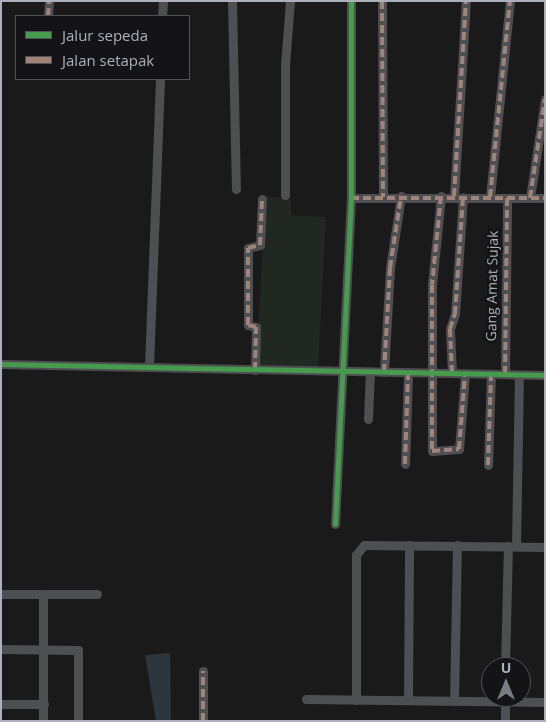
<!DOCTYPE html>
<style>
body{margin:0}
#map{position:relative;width:546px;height:722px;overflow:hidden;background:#1a1a1a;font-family:"Open Sans",sans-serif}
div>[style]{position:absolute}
.green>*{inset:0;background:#202821}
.water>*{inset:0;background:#2d353d}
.minor>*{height:9px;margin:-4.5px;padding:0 4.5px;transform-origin:4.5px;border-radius:4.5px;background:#4e4f53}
.quiet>*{height:4px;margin-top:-2px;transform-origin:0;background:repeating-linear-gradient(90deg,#a18479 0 8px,transparent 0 12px)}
.cycleway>*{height:5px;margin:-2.5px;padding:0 2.5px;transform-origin:2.5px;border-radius:2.5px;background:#469c4c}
span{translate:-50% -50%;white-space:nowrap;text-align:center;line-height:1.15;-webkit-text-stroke:4.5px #141416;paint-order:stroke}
.street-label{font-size:14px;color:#abb0bb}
.frame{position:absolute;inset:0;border:2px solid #abb0bb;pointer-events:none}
.legend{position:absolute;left:15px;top:15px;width:175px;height:65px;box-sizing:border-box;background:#141416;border:1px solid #505258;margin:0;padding:6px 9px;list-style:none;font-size:15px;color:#abb0bb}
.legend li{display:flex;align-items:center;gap:10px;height:25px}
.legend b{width:25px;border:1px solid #505258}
.north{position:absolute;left:481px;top:657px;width:50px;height:50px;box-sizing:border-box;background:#141416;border:1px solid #505258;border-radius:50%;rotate:0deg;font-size:14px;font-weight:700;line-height:20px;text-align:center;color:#abb0bb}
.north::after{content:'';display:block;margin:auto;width:18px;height:22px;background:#787c83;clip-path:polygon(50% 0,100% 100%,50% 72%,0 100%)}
</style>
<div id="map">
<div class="green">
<div style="clip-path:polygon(266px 197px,291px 198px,291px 215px,326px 217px,318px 368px,256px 365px)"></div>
</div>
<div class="water">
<div style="clip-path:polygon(170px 653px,171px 721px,156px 721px,145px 655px)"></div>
</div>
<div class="minor">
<div style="left:232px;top:1px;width:188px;rotate:88.8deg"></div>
<div style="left:382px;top:1px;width:196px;rotate:89.7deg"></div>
<div style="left:48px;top:16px;width:15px;rotate:-86deg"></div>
<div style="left:162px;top:16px;width:15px;rotate:-86deg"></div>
<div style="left:285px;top:195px;width:130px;rotate:-90deg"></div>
<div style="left:285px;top:65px;width:64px;rotate:-85.5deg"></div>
<div style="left:441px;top:196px;width:89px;rotate:95.8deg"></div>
<div style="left:432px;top:285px;width:166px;rotate:90deg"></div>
<div style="left:432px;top:451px;width:27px;rotate:-4deg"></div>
<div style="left:459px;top:449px;width:75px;rotate:-85.4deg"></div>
<div style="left:454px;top:196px;width:195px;rotate:-86.5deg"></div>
<div style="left:490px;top:197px;width:197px;rotate:-84.2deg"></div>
<div style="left:351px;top:198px;width:194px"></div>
<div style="left:530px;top:198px;width:100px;rotate:-81.4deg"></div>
<div style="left:1px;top:364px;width:544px;rotate:1.16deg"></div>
<div style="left:149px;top:366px;width:287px;rotate:-87.8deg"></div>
<div style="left:255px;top:370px;width:43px;rotate:-88.7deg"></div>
<div style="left:256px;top:327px;width:8px;rotate:-166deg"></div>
<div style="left:248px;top:325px;width:77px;rotate:-90deg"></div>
<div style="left:248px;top:248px;width:12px;rotate:-14deg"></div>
<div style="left:260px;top:245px;width:46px;rotate:-87.5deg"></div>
<div style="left:384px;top:372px;width:104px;rotate:-86.7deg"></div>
<div style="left:390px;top:268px;width:73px;rotate:-81.3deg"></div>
<div style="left:452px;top:373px;width:44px;rotate:-92.6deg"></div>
<div style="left:450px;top:329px;width:16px;rotate:-72deg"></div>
<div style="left:455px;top:314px;width:117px;rotate:-86.1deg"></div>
<div style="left:505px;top:374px;width:176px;rotate:-89.3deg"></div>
<div style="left:368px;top:419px;width:47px;rotate:-87.6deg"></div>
<div style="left:405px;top:464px;width:91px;rotate:-88.1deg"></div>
<div style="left:488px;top:465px;width:91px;rotate:-88.1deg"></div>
<div style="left:335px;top:524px;width:326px;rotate:-87.2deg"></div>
<div style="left:351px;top:198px;width:197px;rotate:-90deg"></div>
<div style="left:516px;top:546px;width:171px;rotate:-89deg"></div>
<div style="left:1px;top:594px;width:96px"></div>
<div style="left:43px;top:594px;width:127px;rotate:90deg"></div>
<div style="left:1px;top:649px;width:77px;rotate:0.7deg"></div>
<div style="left:78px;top:650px;width:71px;rotate:90deg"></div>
<div style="left:505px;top:667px;width:121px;rotate:-88.6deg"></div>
<div style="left:306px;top:699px;width:239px;rotate:0.7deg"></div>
<div style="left:356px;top:700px;width:145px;rotate:-90deg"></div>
<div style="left:356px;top:555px;width:13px;rotate:-51deg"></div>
<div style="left:364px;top:545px;width:181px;rotate:0.6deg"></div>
<div style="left:408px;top:700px;width:155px;rotate:-89.6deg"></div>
<div style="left:454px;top:701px;width:156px;rotate:-88.9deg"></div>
<div style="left:1px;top:704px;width:43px"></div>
<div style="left:203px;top:721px;width:50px;rotate:-90deg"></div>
<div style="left:505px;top:721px;width:24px;rotate:-90deg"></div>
</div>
<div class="quiet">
<div style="left:382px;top:1px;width:196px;rotate:89.7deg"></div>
<div style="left:48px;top:16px;width:15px;rotate:-86deg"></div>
<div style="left:441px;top:196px;width:89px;rotate:95.8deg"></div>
<div style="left:432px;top:285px;width:166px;rotate:90deg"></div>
<div style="left:432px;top:451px;width:27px;rotate:-4deg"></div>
<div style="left:459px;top:449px;width:75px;rotate:-85.4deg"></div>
<div style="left:454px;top:196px;width:195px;rotate:-86.5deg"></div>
<div style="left:490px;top:197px;width:197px;rotate:-84.2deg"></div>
<div style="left:351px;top:198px;width:194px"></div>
<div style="left:530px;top:198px;width:100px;rotate:-81.4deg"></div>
<div style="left:255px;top:370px;width:43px;rotate:-88.7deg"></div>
<div style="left:256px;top:327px;width:8px;rotate:-166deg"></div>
<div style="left:248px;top:325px;width:77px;rotate:-90deg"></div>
<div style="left:248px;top:248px;width:12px;rotate:-14deg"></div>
<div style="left:260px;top:245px;width:46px;rotate:-87.5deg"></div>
<div style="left:384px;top:372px;width:104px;rotate:-86.7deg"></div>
<div style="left:390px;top:268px;width:73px;rotate:-81.3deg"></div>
<div style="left:452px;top:373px;width:44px;rotate:-92.6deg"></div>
<div style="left:450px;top:329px;width:16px;rotate:-72deg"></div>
<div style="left:455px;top:314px;width:117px;rotate:-86.1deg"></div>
<div style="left:505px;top:374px;width:176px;rotate:-89.3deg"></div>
<div style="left:405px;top:464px;width:91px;rotate:-88.1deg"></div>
<div style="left:488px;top:465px;width:91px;rotate:-88.1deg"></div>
<div style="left:203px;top:721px;width:50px;rotate:-90deg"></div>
</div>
<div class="cycleway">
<div style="left:1px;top:364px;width:544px;rotate:1.16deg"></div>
<div style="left:335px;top:524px;width:326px;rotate:-87.2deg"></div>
<div style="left:351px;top:198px;width:197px;rotate:-90deg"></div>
</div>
<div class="street-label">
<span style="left:492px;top:286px;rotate:-89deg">Gang Amat Sujak</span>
</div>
<div class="frame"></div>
<ul class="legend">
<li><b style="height:6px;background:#469c4c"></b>Jalur sepeda</li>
<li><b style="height:6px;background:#a18479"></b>Jalan setapak</li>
</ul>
<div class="north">U</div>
</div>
